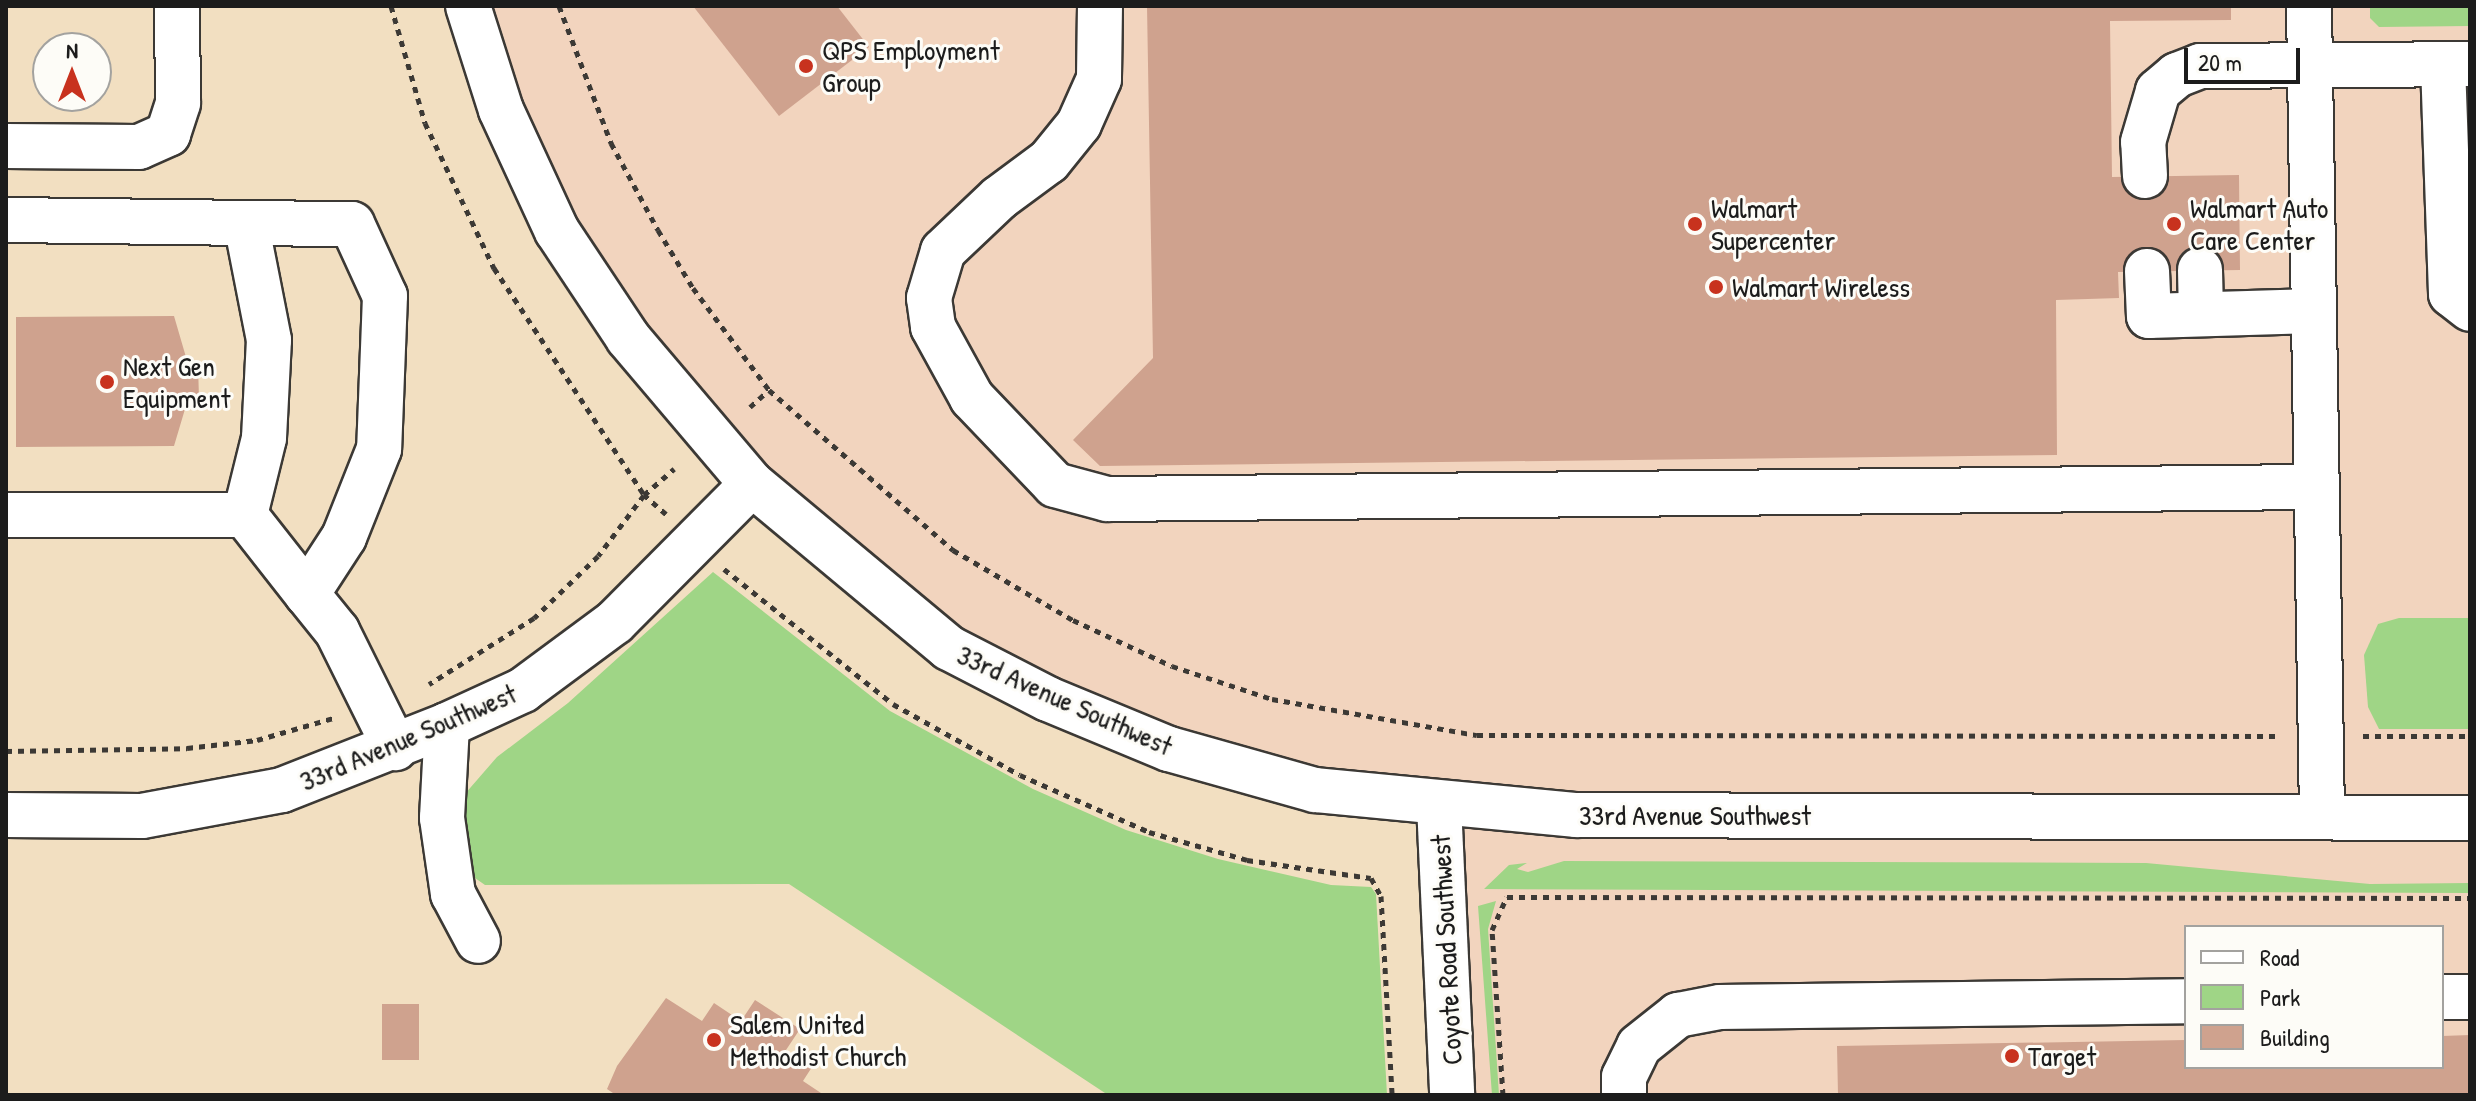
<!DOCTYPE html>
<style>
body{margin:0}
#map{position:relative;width:2476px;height:1101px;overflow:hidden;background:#f2dfc1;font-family:"Patrick Hand",sans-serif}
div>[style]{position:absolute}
.built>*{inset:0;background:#f2d4be}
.green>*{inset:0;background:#9fd586}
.building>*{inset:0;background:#cfa28e;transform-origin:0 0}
.path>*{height:5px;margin-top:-2.5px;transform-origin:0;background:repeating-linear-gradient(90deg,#3c3935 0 6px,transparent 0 12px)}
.roads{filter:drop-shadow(2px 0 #3c3935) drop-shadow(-2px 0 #3c3935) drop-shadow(0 2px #3c3935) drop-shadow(0 -2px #3c3935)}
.minor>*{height:44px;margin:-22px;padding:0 22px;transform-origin:22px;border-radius:22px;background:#fff}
.dots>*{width:22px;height:22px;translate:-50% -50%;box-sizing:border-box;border:4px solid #fdfcf7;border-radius:50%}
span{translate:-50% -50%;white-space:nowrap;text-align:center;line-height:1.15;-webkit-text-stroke:6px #fdfcf7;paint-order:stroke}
.poi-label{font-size:28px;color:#1c1c1c}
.left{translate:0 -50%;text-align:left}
.street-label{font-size:28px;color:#1c1c1c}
.frame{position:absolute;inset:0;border:8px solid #1c1c1c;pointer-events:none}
.legend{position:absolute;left:2184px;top:925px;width:260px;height:144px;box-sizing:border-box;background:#fdfcf7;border:2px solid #a3a29f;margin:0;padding:10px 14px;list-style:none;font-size:24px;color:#1c1c1c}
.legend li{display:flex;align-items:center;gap:16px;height:40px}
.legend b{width:40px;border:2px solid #a3a29f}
.north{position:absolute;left:32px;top:32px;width:80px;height:80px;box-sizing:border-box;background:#fdfcf7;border:2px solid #a3a29f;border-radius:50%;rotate:0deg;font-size:22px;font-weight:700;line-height:32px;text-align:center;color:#1c1c1c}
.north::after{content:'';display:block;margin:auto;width:28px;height:36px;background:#c8321e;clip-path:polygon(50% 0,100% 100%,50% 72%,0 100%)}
.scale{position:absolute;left:2184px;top:48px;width:116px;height:36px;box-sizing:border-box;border:4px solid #1c1c1c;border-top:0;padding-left:10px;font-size:24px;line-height:28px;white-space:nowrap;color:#1c1c1c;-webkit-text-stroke:6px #fdfcf7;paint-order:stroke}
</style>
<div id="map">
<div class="built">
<div style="clip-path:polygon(evenodd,468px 6px,2470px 6px,2470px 1095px,1452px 1095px,1439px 805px,1315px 790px,949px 648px,628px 338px,468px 6px,2186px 927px,2442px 927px,2442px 1067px,2186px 1067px,2186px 927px)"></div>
</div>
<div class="green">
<div style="clip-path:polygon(2370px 6px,2470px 6px,2470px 26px,2379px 27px,2370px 18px)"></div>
<div style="clip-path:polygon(713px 572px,890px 711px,1033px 789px,1126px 830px,1218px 859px,1331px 885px,1371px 887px,1376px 894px,1387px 1095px,1108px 1095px,789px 884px,485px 885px,475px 878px,461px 837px,464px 795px,497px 757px,568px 703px)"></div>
<div style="clip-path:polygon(2399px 618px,2470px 618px,2470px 729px,2379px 729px,2368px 707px,2364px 655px,2378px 624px)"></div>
<div style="clip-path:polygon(1564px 861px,2146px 863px,2370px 884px,2470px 883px,2470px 893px,1484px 889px,1509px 865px,1527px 863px,1517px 869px,1528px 872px)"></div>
<div style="clip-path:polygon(1496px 901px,1488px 929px,1499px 1095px,1492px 1095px,1478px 906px)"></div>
</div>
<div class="building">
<div style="clip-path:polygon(693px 6px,837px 6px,869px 47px,779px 116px)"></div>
<div style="clip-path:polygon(1147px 6px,2231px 6px,2231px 20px,2110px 21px,2112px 177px,2239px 175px,2240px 270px,2118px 272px,2119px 298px,2056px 300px,2057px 455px,1100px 466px,1073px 440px,1153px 358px)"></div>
<div style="clip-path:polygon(174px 316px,188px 364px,198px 364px,199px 399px,188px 399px,174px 446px,16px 447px,16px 317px)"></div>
<div style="clip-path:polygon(666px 998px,702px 1021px,714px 1003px,741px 1021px,755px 1000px,800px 1029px,786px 1050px,812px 1067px,803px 1081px,824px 1095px,616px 1095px,607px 1089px,617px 1066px)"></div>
<div style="left:382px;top:1004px;width:37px;height:56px"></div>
<div style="clip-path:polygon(2470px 1035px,2470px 1095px,1838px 1095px,1837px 1046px,2186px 1040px,2186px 1067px,2442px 1067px,2442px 1036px)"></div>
</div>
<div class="path">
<div style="left:391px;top:6px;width:122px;rotate:73.8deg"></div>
<div style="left:425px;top:123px;width:161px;rotate:64.6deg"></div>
<div style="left:494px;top:268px;width:272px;rotate:56.5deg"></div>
<div style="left:644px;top:495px;width:76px;rotate:127deg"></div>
<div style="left:598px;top:556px;width:89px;rotate:135.9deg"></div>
<div style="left:534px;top:618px;width:124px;rotate:147.8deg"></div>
<div style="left:559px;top:6px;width:147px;rotate:69.2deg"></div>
<div style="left:611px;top:143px;width:99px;rotate:61.6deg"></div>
<div style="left:658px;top:230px;width:68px;rotate:58.9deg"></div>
<div style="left:693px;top:288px;width:127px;rotate:53.3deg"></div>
<div style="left:769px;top:390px;width:244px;rotate:41deg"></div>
<div style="left:953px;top:550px;width:139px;rotate:30.3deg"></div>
<div style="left:1073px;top:620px;width:109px;rotate:24.9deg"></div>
<div style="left:1172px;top:666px;width:105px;rotate:18.3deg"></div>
<div style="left:1272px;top:699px;width:208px;rotate:10deg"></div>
<div style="left:1477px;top:735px;width:804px;rotate:0.07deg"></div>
<div style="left:750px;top:407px;width:25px;rotate:-42deg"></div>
<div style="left:666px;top:514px;width:29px;rotate:-139deg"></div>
<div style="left:644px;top:495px;width:40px;rotate:-41deg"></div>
<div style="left:724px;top:569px;width:216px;rotate:38.6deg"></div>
<div style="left:893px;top:704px;width:145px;rotate:29.2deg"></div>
<div style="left:1020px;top:775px;width:141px;rotate:23.8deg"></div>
<div style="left:1149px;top:832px;width:102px;rotate:15.9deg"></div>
<div style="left:1247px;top:860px;width:125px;rotate:8.3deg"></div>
<div style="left:1371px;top:878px;width:21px;rotate:61deg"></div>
<div style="left:1381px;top:896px;width:199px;rotate:86.8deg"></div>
<div style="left:2363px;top:736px;width:107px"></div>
<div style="left:6px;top:751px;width:181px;rotate:-0.9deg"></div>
<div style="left:187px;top:748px;width:70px;rotate:-6.5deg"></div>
<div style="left:257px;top:740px;width:79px;rotate:-16.1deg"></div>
<div style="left:1503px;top:1095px;width:165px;rotate:-93.8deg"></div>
<div style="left:1492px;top:930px;width:36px;rotate:-66deg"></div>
<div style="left:1507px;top:897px;width:963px;rotate:0.06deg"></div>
</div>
<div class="roads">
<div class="minor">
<div style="left:468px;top:6px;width:109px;rotate:72.4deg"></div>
<div style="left:501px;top:110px;width:133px;rotate:65.2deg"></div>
<div style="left:557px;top:231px;width:128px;rotate:56.4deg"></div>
<div style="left:628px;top:338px;width:192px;rotate:49.7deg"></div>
<div style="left:752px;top:484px;width:256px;rotate:39.8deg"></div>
<div style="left:949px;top:648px;width:111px;rotate:27.3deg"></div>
<div style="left:1048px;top:699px;width:131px;rotate:22.5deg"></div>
<div style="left:1169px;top:749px;width:152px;rotate:15.7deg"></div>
<div style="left:1315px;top:790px;width:262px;rotate:5.5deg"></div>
<div style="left:1576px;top:815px;width:894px;rotate:0.19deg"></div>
<div style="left:1100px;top:6px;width:73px;rotate:90.8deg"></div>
<div style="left:1099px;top:79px;width:49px;rotate:114deg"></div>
<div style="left:1079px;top:124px;width:48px;rotate:129deg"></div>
<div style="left:1049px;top:161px;width:62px;rotate:143.5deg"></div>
<div style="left:999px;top:198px;width:77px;rotate:136.6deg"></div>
<div style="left:943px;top:251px;width:49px;rotate:106.6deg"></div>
<div style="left:929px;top:298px;width:29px;rotate:82deg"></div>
<div style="left:933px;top:327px;width:81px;rotate:61.2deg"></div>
<div style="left:972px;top:398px;width:120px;rotate:46.3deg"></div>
<div style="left:1055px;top:485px;width:54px;rotate:15.1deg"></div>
<div style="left:1107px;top:499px;width:1210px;rotate:-0.57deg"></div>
<div style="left:2309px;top:6px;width:811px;rotate:89.08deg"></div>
<div style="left:2443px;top:64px;width:230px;rotate:88deg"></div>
<div style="left:2451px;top:294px;width:24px;rotate:38deg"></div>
<div style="left:6px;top:146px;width:133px;rotate:0.4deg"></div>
<div style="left:139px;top:147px;width:32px;rotate:-24deg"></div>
<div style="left:168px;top:134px;width:33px;rotate:-72deg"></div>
<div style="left:178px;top:103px;width:97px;rotate:-90.6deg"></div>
<div style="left:2145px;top:176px;width:34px;rotate:-93deg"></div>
<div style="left:2143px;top:142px;width:53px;rotate:-73.6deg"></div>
<div style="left:2158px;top:91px;width:25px;rotate:-40deg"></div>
<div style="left:2177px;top:75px;width:25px;rotate:-21deg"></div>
<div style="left:2200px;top:66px;width:270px;rotate:-0.4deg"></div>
<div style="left:6px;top:220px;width:346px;rotate:0.7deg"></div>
<div style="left:352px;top:224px;width:79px;rotate:65.4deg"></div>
<div style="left:385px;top:296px;width:153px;rotate:92.2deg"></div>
<div style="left:379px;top:449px;width:95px;rotate:111.7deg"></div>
<div style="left:344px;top:537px;width:68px;rotate:123deg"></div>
<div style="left:307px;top:594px;width:48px;rotate:51deg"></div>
<div style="left:337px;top:631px;width:131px;rotate:63.6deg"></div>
<div style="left:2200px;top:270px;width:44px;rotate:88.7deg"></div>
<div style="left:2147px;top:271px;width:45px;rotate:87.5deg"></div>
<div style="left:2149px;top:316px;width:165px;rotate:-1.7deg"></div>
<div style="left:6px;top:515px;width:239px"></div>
<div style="left:245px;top:515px;width:79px;rotate:-76.1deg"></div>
<div style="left:264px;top:438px;width:98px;rotate:-87.1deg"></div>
<div style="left:269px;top:340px;width:119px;rotate:-101.1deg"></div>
<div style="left:245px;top:515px;width:100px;rotate:51.9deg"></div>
<div style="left:447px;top:725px;width:93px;rotate:93.1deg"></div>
<div style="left:442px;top:818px;width:77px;rotate:81.8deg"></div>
<div style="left:453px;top:894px;width:53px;rotate:62deg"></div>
<div style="left:1439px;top:804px;width:291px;rotate:87.4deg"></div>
<div style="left:6px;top:815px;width:136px;rotate:0.4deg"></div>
<div style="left:142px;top:816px;width:142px;rotate:-10.5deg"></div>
<div style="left:282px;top:790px;width:177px;rotate:-21.5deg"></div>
<div style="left:447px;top:725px;width:84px;rotate:-24.7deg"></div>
<div style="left:523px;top:690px;width:114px;rotate:-36.5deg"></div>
<div style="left:615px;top:622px;width:194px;rotate:-45.2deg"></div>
<div style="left:2442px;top:997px;width:28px"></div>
<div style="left:1624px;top:1095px;width:18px;rotate:-90deg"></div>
<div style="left:1624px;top:1077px;width:34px;rotate:-64deg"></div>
<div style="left:1639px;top:1046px;width:50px;rotate:-38.5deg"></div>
<div style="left:1678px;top:1015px;width:43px;rotate:-10.8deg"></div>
<div style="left:1720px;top:1007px;width:466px;rotate:-0.7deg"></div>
</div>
</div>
<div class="dots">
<div style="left:806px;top:66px;background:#c8321e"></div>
<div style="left:1695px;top:224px;background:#c8321e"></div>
<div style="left:2174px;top:224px;background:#c8321e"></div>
<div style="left:1716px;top:287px;background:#c8321e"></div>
<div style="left:107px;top:382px;background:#c8321e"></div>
<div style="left:714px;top:1040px;background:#c8321e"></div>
<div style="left:2012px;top:1056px;background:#c8321e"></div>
</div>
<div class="poi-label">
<span class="left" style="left:822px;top:66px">QPS Employment<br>Group</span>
<span class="left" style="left:1711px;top:224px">Walmart<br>Supercenter</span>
<span class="left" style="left:2190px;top:224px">Walmart Auto<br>Care Center</span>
<span class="left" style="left:1732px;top:287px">Walmart Wireless</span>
<span class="left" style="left:123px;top:382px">Next Gen<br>Equipment</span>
<span class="left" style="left:730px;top:1040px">Salem United<br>Methodist Church</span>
<span class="left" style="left:2028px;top:1056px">Target</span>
</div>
<div class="street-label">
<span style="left:1065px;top:700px;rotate:24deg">33rd Avenue Southwest</span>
<span style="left:408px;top:737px;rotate:-23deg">33rd Avenue Southwest</span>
<span style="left:1695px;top:815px">33rd Avenue Southwest</span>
<span style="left:1446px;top:950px;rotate:-93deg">Coyote Road Southwest</span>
</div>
<div class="frame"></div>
<ul class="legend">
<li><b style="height:10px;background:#fff"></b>Road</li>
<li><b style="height:22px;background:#9fd586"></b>Park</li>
<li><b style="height:22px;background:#cfa28e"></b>Building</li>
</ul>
<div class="north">N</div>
<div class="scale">20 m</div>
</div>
